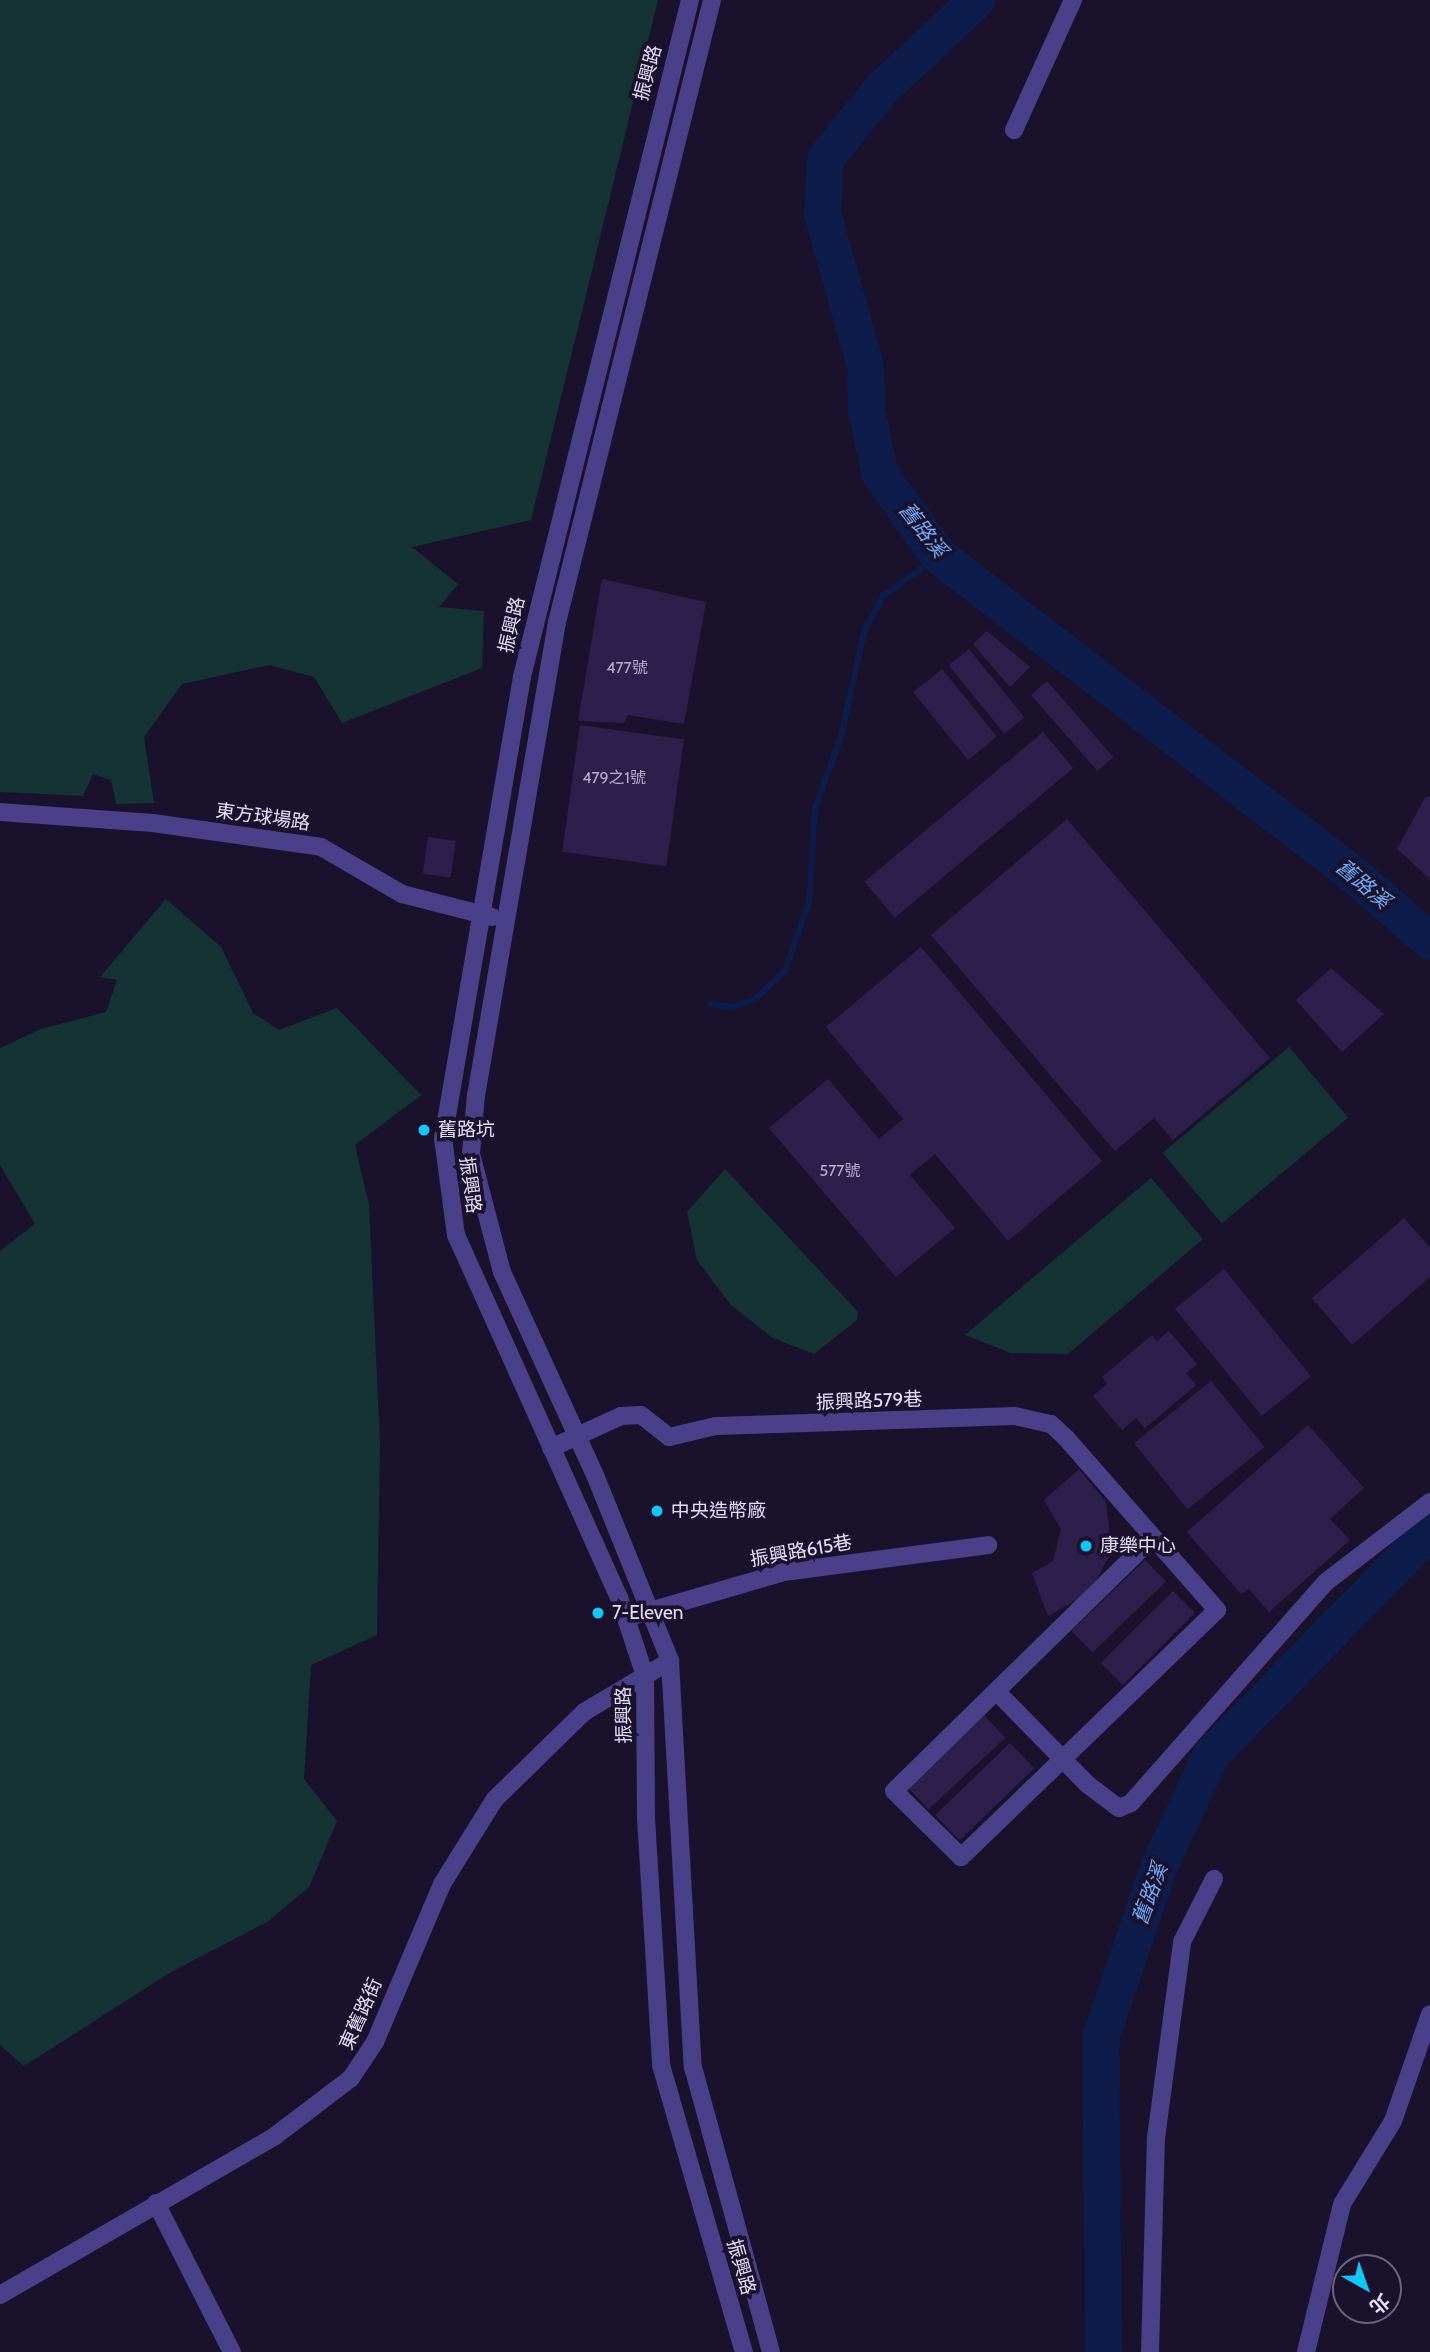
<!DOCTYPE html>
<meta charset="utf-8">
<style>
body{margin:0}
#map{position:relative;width:1430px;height:2352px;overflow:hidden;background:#1a122c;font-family:Cabin,"Noto Sans TC",sans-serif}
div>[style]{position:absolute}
.green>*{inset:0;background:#153335;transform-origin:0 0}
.stream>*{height:6px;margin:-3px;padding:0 3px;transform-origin:3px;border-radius:3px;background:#0d1c4a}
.river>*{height:37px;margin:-18.5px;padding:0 18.5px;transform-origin:18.5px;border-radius:18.5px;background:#0d1c4a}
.building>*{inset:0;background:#2d1f4c;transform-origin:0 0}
.minor>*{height:18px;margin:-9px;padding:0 9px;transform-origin:9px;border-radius:9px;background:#4a3f89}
.dots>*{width:19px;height:19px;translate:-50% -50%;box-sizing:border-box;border:4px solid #1a122c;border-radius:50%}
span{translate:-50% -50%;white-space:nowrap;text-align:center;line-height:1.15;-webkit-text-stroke:7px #1a122c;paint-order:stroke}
.number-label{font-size:16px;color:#b7aed2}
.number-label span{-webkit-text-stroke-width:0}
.street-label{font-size:19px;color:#e5defe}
.poi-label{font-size:19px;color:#e5defe}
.left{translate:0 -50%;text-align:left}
.water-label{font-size:21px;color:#70abfa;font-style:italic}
.north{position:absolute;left:1332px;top:2254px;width:70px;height:70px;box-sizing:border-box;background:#1a122c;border:2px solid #6b6480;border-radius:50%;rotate:140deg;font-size:19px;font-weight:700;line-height:28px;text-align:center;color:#e5defe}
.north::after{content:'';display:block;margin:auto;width:24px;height:32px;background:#11c7f7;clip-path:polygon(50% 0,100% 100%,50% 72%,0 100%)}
</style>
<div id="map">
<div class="green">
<div style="clip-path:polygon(0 0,658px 0,531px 520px,412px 547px,458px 584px,439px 607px,484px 611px,482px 668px,342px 723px,314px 677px,269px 665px,182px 684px,144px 737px,154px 803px,116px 804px,111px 780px,93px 774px,83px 796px,0 792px)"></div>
<div style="clip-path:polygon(166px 899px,221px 947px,253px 1013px,279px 1030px,337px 1008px,421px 1095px,355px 1145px,369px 1205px,380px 1444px,377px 1635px,311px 1665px,304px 1779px,337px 1821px,309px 1887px,267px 1922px,171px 1972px,24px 2066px,0 2045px,0 1251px,35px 1224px,0 1165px,0 1048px,41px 1029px,106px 1012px,117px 980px,100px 977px)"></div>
<div style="left:1289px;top:1047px;width:92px;height:165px;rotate:50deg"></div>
<div style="clip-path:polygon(725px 1169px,858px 1312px,857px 1320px,814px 1354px,773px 1338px,731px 1305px,697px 1260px,687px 1212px)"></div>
<div style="clip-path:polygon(1151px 1178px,1203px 1239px,1068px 1354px,1011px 1353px,965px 1335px)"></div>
</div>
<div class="stream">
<div style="left:711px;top:1004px;width:22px;rotate:8deg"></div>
<div style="left:733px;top:1007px;width:23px;rotate:-20deg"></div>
<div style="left:755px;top:999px;width:41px;rotate:-43deg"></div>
<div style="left:785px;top:971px;width:73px;rotate:-70.8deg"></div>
<div style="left:809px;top:902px;width:94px;rotate:-86.3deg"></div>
<div style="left:815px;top:808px;width:76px;rotate:-69.9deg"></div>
<div style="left:841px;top:737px;width:107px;rotate:-77.6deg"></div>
<div style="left:864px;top:632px;width:41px;rotate:-62.2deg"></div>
<div style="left:883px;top:596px;width:69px;rotate:-35.5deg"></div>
</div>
<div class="river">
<div style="left:976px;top:0;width:130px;rotate:136.9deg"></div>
<div style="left:881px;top:89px;width:89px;rotate:129.1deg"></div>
<div style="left:825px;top:158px;width:55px;rotate:93.1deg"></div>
<div style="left:822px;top:213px;width:159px;rotate:74.3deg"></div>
<div style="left:865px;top:366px;width:45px;rotate:88.7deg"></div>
<div style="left:866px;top:411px;width:65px;rotate:77.5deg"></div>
<div style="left:880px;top:474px;width:101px;rotate:54.3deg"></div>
<div style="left:939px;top:556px;width:522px;rotate:37.53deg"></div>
<div style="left:1353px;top:874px;width:102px;rotate:41deg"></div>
<div style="left:1103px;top:2352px;width:314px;rotate:-90.5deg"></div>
<div style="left:1100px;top:2038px;width:183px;rotate:-71.2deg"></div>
<div style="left:1159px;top:1865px;width:123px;rotate:-64.9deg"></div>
<div style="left:1211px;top:1754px;width:313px;rotate:-45.6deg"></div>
</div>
<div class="building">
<div style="clip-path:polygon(602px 579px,706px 602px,684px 724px,628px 715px,624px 723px,578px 721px)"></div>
<div style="clip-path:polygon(987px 631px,1030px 667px,1010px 687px,973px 644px)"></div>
<div style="left:969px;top:649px;width:88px;height:26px;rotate:51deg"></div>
<div style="left:942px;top:669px;width:87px;height:37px;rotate:51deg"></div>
<div style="left:1047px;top:681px;width:101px;height:21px;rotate:49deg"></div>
<div style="left:580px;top:725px;width:105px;height:128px;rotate:8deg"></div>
<div style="left:1043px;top:732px;width:47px;height:233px;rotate:50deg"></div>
<div style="clip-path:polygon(1426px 796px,1430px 798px,1430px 879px,1397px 849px)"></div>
<div style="clip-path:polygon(1067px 819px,1270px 1058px,1173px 1140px,1154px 1118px,1115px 1151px,931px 935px)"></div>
<div style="left:428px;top:837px;width:28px;height:37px;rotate:8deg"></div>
<div style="clip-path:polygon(921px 947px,1102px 1161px,1008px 1241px,935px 1154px,910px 1175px,955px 1228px,896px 1277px,769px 1128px,828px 1079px,879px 1139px,903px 1119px,826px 1027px)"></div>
<div style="clip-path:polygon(1331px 968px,1384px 1014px,1342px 1052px,1296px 1000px)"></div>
<div style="clip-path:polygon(1404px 1218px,1430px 1248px,1430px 1277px,1352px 1345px,1312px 1298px)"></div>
<div style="left:1224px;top:1269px;width:138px;height:63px;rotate:51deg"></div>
<div style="clip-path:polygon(1169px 1331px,1197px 1364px,1186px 1373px,1196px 1385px,1145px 1428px,1136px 1418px,1122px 1430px,1093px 1396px,1107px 1384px,1102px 1377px,1152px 1335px,1157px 1341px)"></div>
<div style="left:1211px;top:1381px;width:85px;height:99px;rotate:51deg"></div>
<div style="clip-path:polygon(1308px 1425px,1364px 1488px,1330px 1519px,1350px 1540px,1269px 1612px,1249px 1589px,1241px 1594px,1187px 1532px)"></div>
<div style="clip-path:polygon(1079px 1469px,1106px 1502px,1112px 1551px,1089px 1593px,1048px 1616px,1032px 1573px,1053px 1561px,1061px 1529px,1044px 1500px)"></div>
<div style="left:1145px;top:1560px;width:30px;height:102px;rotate:46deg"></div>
<div style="left:1173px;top:1591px;width:31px;height:102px;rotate:45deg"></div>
<div style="left:982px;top:1713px;width:34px;height:105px;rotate:47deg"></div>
<div style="left:1010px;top:1743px;width:35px;height:104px;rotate:46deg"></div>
</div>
<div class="minor">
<div style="left:690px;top:0;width:698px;rotate:103.94deg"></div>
<div style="left:522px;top:677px;width:468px;rotate:99.7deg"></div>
<div style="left:443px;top:1138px;width:98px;rotate:82.4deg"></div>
<div style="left:456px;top:1235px;width:397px;rotate:65.8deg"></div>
<div style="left:619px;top:1597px;width:83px;rotate:71.8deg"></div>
<div style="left:645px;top:1676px;width:142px;rotate:89.6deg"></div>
<div style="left:646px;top:1818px;width:247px;rotate:86.5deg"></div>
<div style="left:661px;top:2065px;width:299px;rotate:73.9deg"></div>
<div style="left:712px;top:0;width:641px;rotate:103.99deg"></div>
<div style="left:557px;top:622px;width:479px;rotate:99.7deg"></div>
<div style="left:476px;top:1094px;width:60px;rotate:94.8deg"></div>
<div style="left:471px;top:1154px;width:122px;rotate:75.3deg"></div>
<div style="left:502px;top:1272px;width:223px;rotate:65.4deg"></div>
<div style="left:595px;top:1475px;width:201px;rotate:68deg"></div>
<div style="left:670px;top:1661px;width:407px;rotate:86.8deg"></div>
<div style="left:693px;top:2067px;width:295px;rotate:74.7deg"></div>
<div style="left:1014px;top:130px;width:143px;rotate:-65.6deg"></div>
<div style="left:0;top:812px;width:153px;rotate:4.1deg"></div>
<div style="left:153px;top:823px;width:170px;rotate:8.1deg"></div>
<div style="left:321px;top:847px;width:94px;rotate:30.1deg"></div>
<div style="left:402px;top:894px;width:93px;rotate:14.3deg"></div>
<div style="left:551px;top:1448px;width:77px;rotate:-24.6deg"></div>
<div style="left:621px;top:1416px;width:20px;rotate:-3deg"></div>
<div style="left:641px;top:1415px;width:36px;rotate:38deg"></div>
<div style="left:669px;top:1437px;width:48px;rotate:-13.2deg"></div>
<div style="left:716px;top:1426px;width:299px;rotate:-1.9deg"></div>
<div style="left:1015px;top:1416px;width:37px;rotate:13deg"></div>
<div style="left:1051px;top:1424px;width:21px;rotate:43deg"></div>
<div style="left:1066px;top:1438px;width:229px;rotate:48.7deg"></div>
<div style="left:1217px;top:1610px;width:356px;rotate:136deg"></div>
<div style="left:961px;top:1857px;width:94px;rotate:-135.4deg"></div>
<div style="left:894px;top:1791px;width:361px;rotate:-44.4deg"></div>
<div style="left:626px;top:1618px;width:165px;rotate:-16.2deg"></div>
<div style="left:784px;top:1572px;width:206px;rotate:-7.5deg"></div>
<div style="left:997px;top:1692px;width:129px;rotate:45.6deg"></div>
<div style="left:1087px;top:1784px;width:40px;rotate:37deg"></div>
<div style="left:1119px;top:1808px;width:13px;rotate:-23deg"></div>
<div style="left:1131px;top:1803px;width:295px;rotate:-48.6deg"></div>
<div style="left:1326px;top:1582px;width:131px;rotate:-37.6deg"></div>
<div style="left:156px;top:2203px;width:167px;rotate:63deg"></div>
<div style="left:0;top:2295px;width:318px;rotate:-30deg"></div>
<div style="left:275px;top:2136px;width:96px;rotate:-37.3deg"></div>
<div style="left:351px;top:2078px;width:43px;rotate:-56.3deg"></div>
<div style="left:375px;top:2042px;width:172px;rotate:-67deg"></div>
<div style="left:442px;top:1884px;width:100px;rotate:-58.1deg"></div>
<div style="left:495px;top:1799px;width:124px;rotate:-44.3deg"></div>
<div style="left:584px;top:1712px;width:100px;rotate:-30.7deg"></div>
<div style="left:1150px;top:2352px;width:214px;rotate:-88.4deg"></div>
<div style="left:1156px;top:2138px;width:198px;rotate:-82.4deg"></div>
<div style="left:1182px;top:1942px;width:71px;rotate:-63.1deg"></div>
<div style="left:1306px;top:2352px;width:152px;rotate:-76.3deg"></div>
<div style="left:1342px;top:2204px;width:97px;rotate:-58.4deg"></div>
<div style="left:1393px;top:2121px;width:113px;rotate:-70.9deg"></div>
</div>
<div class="dots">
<div style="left:424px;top:1130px;background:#11c7f7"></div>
<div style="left:657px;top:1511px;background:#11c7f7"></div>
<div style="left:1086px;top:1546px;background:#11c7f7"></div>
<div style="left:598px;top:1613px;background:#11c7f7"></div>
</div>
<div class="number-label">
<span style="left:627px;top:668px">477號</span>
<span style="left:614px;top:778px">479之1號</span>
<span style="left:840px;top:1171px">577號</span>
</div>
<div class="street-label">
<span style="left:648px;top:73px;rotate:-75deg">振興路</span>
<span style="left:512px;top:625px;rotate:-77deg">振興路</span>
<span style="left:263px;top:817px;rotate:8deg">東方球場路</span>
<span style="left:470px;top:1185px;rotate:82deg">振興路</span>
<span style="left:869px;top:1401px;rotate:-2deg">振興路579巷</span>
<span style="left:801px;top:1551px;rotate:-10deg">振興路615巷</span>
<span style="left:624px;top:1715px;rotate:-91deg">振興路</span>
<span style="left:361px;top:2014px;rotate:-66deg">東舊路街</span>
<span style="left:741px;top:2267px;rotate:74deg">振興路</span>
</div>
<div class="poi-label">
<span class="left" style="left:438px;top:1130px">舊路坑</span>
<span class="left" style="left:671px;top:1511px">中央造幣廠</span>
<span class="left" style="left:1100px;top:1546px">康樂中心</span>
<span class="left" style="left:612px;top:1613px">7-Eleven</span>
</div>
<div class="water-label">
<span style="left:923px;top:530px;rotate:52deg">舊路溪</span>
<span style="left:1363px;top:884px;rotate:40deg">舊路溪</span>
<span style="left:1150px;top:1894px;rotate:-70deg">舊路溪</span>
</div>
<div class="north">北</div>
</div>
